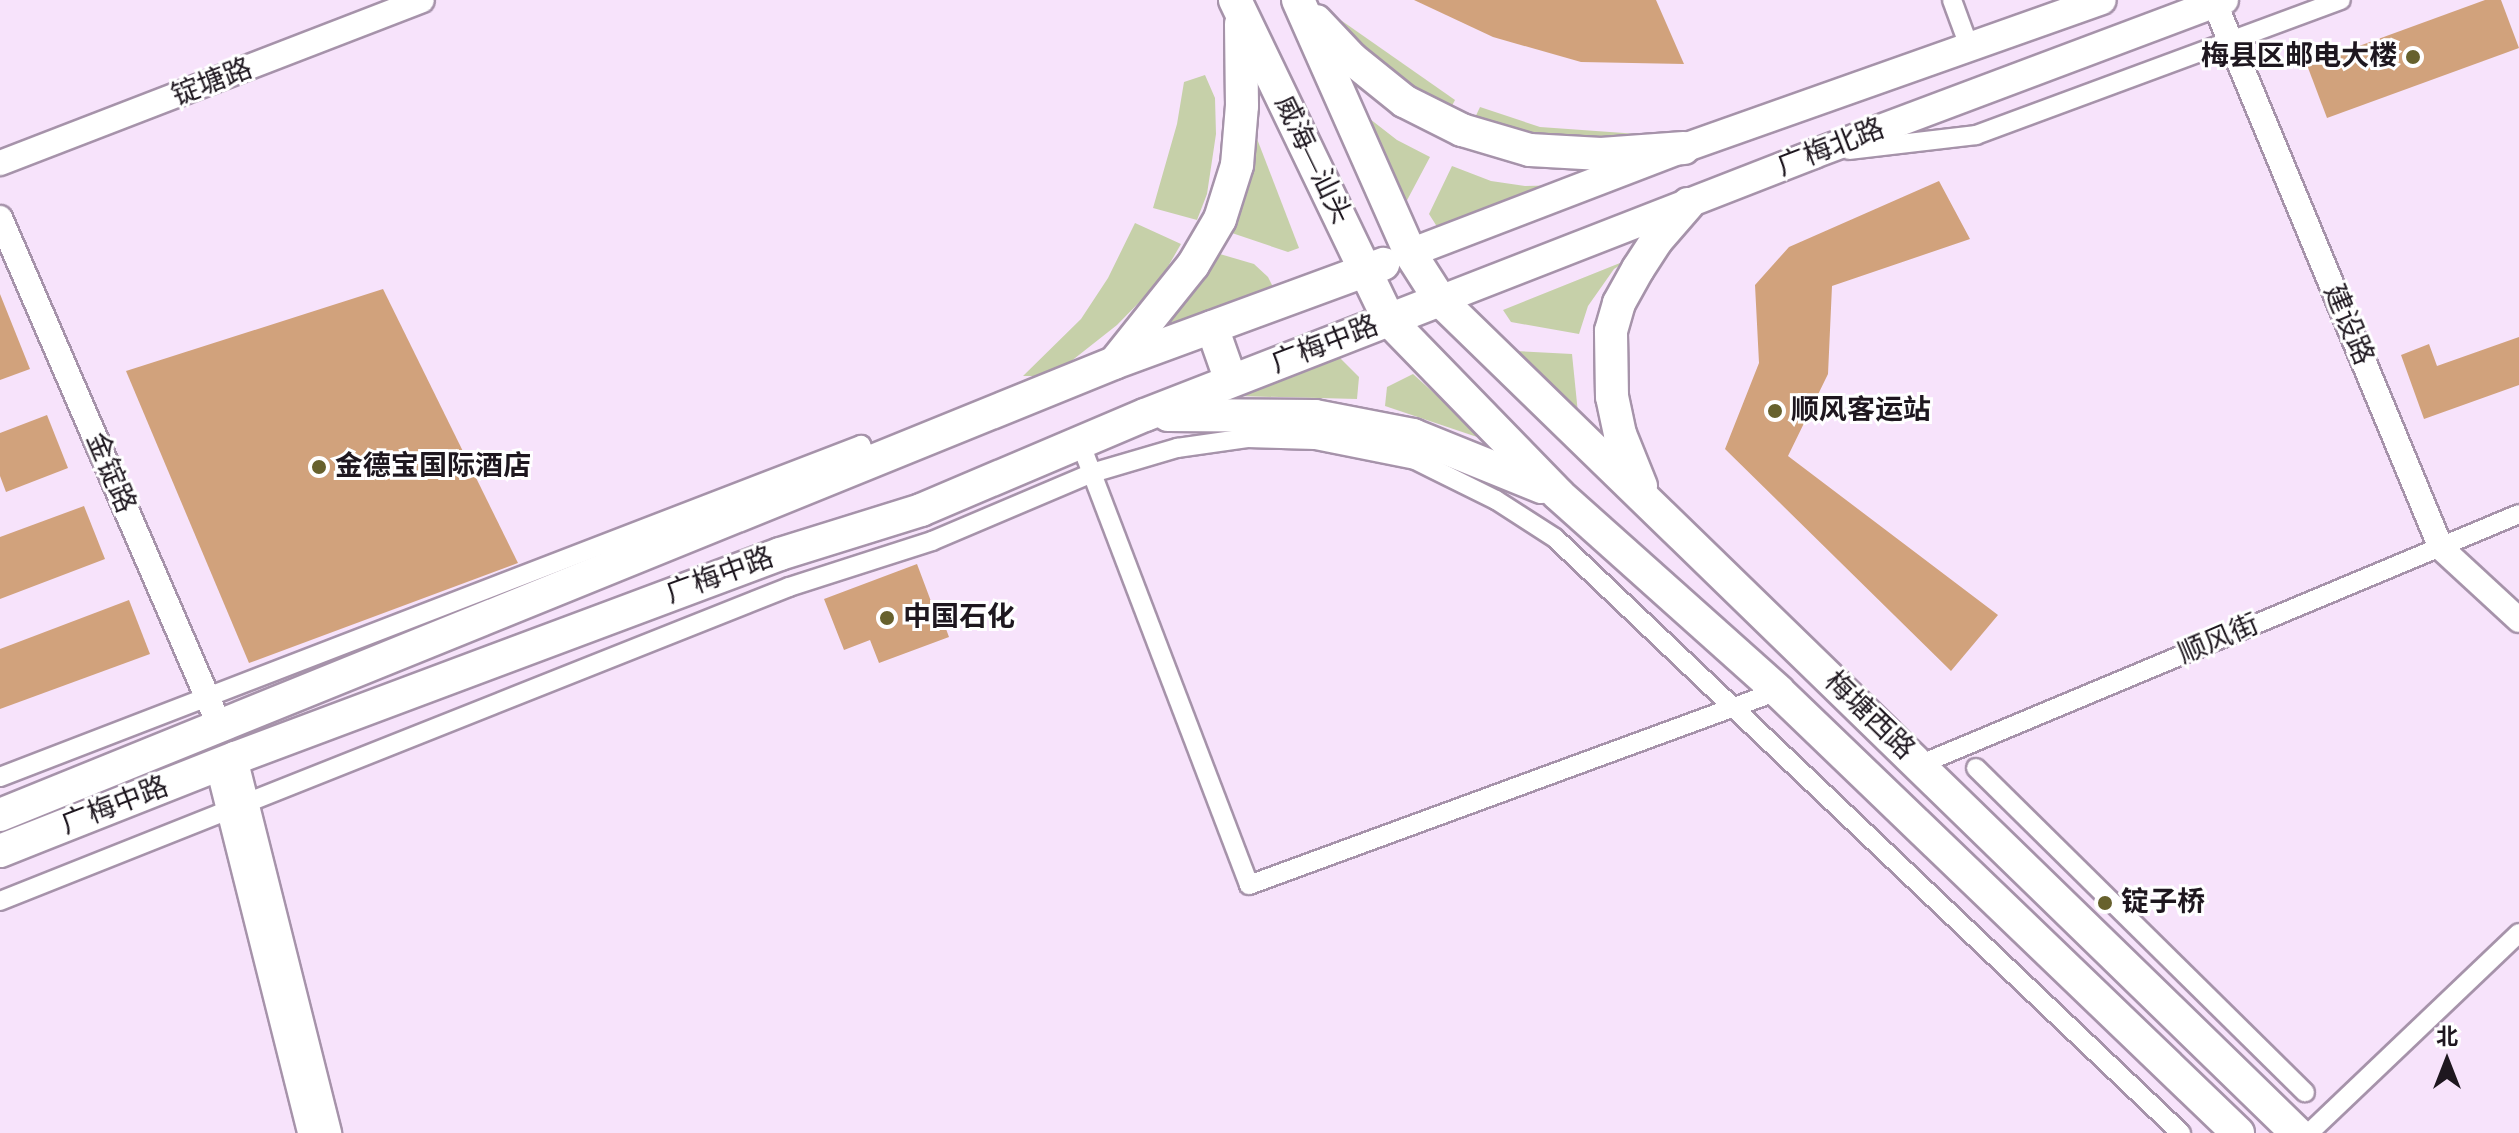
<!DOCTYPE html>
<meta charset="utf-8">
<style>
body{margin:0}
#map{position:relative;width:2519px;height:1133px;overflow:hidden;background:#f7e3fb;font-family:"Alegreya Sans","Noto Sans SC",sans-serif}
div>[style]{position:absolute}
.green>*{inset:0;background:#c6d0a9}
.building>*{inset:0;background:#d1a27c}
.roads{filter:drop-shadow(2px 0 #a693aa) drop-shadow(-2px 0 #a693aa) drop-shadow(0 2px #a693aa) drop-shadow(0 -2px #a693aa)}
.street>*{height:18px;margin:-9px;padding:0 9px;transform-origin:9px;border-radius:9px;background:#fff}
.secondary>*{height:24px;margin:-12px;padding:0 12px;transform-origin:12px;border-radius:12px;background:#fff}
.primary>*{height:28px;margin:-14px;padding:0 14px;transform-origin:14px;border-radius:14px;background:#fff}
.highway>*{height:32px;margin:-16px;padding:0 16px;transform-origin:16px;border-radius:16px;background:#fff}
.dots>*{width:22px;height:22px;translate:-50% -50%;box-sizing:border-box;border:4px solid #fff;border-radius:50%}
span{translate:-50% -50%;white-space:nowrap;text-align:center;line-height:1.15;-webkit-text-stroke:6px #fff;paint-order:stroke}
.poi-label{font-size:28px;color:#1e171f;font-weight:700}
.right{translate:-100% -50%;text-align:right}
.left{translate:0 -50%;text-align:left}
.street-label{font-size:28px;color:#1e171f}
.north{position:absolute;left:2407px;top:1021px;width:80px;height:80px;-webkit-text-stroke:6px #fff;paint-order:stroke;rotate:0deg;font-size:22px;font-weight:700;line-height:32px;text-align:center;color:#1e171f}
.north::after{content:'';display:block;margin:auto;width:28px;height:36px;background:#1e171f;clip-path:polygon(50% 0,100% 100%,50% 72%,0 100%)}
</style>
<div id="map">
<div class="green">
<div style="clip-path:polygon(1312px 0,1455px 100px,1439px 131px)"></div>
<div style="clip-path:polygon(1205px 75px,1215px 98px,1216px 134px,1207px 194px,1197px 220px,1153px 208px,1177px 124px,1184px 82px)"></div>
<div style="clip-path:polygon(1352px 105px,1397px 140px,1430px 157px,1404px 206px)"></div>
<div style="clip-path:polygon(1480px 107px,1540px 127px,1652px 135px,1634px 145px,1465px 139px)"></div>
<div style="clip-path:polygon(1249px 118px,1299px 248px,1288px 252px,1223px 230px)"></div>
<div style="clip-path:polygon(1452px 166px,1491px 181px,1525px 186px,1571px 185px,1441px 233px,1429px 214px)"></div>
<div style="clip-path:polygon(1135px 223px,1181px 244px,1159px 282px,1117px 325px,1065px 366px,1041px 376px,1023px 376px,1081px 319px,1108px 278px)"></div>
<div style="clip-path:polygon(1213px 252px,1254px 264px,1268px 277px,1276px 293px,1143px 345px)"></div>
<div style="clip-path:polygon(1630px 259px,1614px 269px,1588px 306px,1579px 334px,1511px 322px,1503px 310px)"></div>
<div style="clip-path:polygon(1515px 351px,1572px 354px,1580px 433px)"></div>
<div style="clip-path:polygon(1339px 357px,1359px 377px,1357px 399px,1237px 396px)"></div>
<div style="clip-path:polygon(1413px 374px,1486px 440px,1385px 406px,1387px 387px)"></div>
</div>
<div class="building">
<div style="clip-path:polygon(1414px 0,1656px 0,1684px 64px,1581px 62px,1493px 37px)"></div>
<div style="clip-path:polygon(2485px 0,2501px 0,2519px 48px,2327px 118px,2307px 65px)"></div>
<div style="clip-path:polygon(1939px 181px,1970px 239px,1832px 286px,1828px 374px,1788px 456px,1998px 615px,1951px 671px,1725px 449px,1759px 363px,1755px 285px,1789px 247px)"></div>
<div style="clip-path:polygon(383px 289px,518px 563px,249px 663px,126px 371px)"></div>
<div style="clip-path:polygon(0 294px,30px 369px,0 380px)"></div>
<div style="clip-path:polygon(2519px 337px,2519px 385px,2424px 419px,2401px 355px,2429px 344px,2437px 366px)"></div>
<div style="clip-path:polygon(47px 415px,68px 468px,6px 492px,0 476px,0 433px)"></div>
<div style="clip-path:polygon(84px 506px,105px 559px,0 599px,0 537px)"></div>
<div style="clip-path:polygon(917px 564px,938px 620px,942px 618px,949px 637px,879px 663px,870px 640px,844px 650px,824px 599px)"></div>
<div style="clip-path:polygon(129px 600px,150px 654px,0 709px,0 649px)"></div>
</div>
<div class="roads">
<div class="street">
<div style="left:1952px;top:0;width:52px;rotate:69.8deg"></div>
<div style="left:1849px;top:150px;width:128px;rotate:-6.7deg"></div>
<div style="left:1976px;top:135px;width:389px;rotate:-20.3deg"></div>
<div style="left:1080px;top:442px;width:474px;rotate:69.1deg"></div>
<div style="left:1249px;top:885px;width:563px;rotate:-20.14deg"></div>
<div style="left:1919px;top:765px;width:650px;rotate:-22.7deg"></div>
<div style="left:1976px;top:768px;width:462px;rotate:44.6deg"></div>
<div style="left:0;top:777px;width:923px;rotate:-21.09deg"></div>
<div style="left:861px;top:445px;width:20px;rotate:66deg"></div>
<div style="left:0;top:901px;width:849px;rotate:-21.7deg"></div>
<div style="left:789px;top:587px;width:150px;rotate:-17.8deg"></div>
<div style="left:932px;top:541px;width:174px;rotate:-23deg"></div>
<div style="left:1092px;top:473px;width:89px;rotate:-16.4deg"></div>
<div style="left:1177px;top:448px;width:71px;rotate:-8.1deg"></div>
<div style="left:1247px;top:438px;width:68px;rotate:1.7deg"></div>
<div style="left:1315px;top:440px;width:102px;rotate:11.3deg"></div>
<div style="left:1415px;top:460px;width:90px;rotate:26.3deg"></div>
<div style="left:1496px;top:500px;width:70px;rotate:32.8deg"></div>
<div style="left:1555px;top:538px;width:864px;rotate:43.55deg"></div>
<div style="left:2309px;top:1133px;width:290px;rotate:-43.6deg"></div>
</div>
<div class="secondary">
<div style="left:2215px;top:4px;width:589px;rotate:67.44deg"></div>
<div style="left:2441px;top:548px;width:106px;rotate:42.7deg"></div>
<div style="left:0;top:163px;width:452px;rotate:-21.1deg"></div>
<div style="left:0;top:218px;width:557px;rotate:66.61deg"></div>
<div style="left:235px;top:758px;width:387px;rotate:75.9deg"></div>
<div style="left:218px;top:766px;width:378px;rotate:75.9deg"></div>
</div>
<div class="primary">
<div style="left:1410px;top:253px;width:293px;rotate:-21deg"></div>
<div style="left:1684px;top:148px;width:443px;rotate:-19.5deg"></div>
<div style="left:1440px;top:300px;width:401px;rotate:-21.3deg"></div>
<div style="left:1814px;top:154px;width:438px;rotate:-20.6deg"></div>
</div>
<div class="highway">
<div style="left:1235px;top:0;width:355px;rotate:64.3deg"></div>
<div style="left:1389px;top:320px;width:243px;rotate:45.8deg"></div>
<div style="left:1558px;top:494px;width:295px;rotate:41.8deg"></div>
<div style="left:1778px;top:691px;width:638px;rotate:43.86deg"></div>
<div style="left:1298px;top:0;width:277px;rotate:66.1deg"></div>
<div style="left:1410px;top:253px;width:56px;rotate:57.4deg"></div>
<div style="left:1440px;top:300px;width:1195px;rotate:44.19deg"></div>
<div style="left:1316px;top:21px;width:52px;rotate:46.5deg"></div>
<div style="left:1352px;top:59px;width:67px;rotate:38.9deg"></div>
<div style="left:1404px;top:101px;width:65px;rotate:26.6deg"></div>
<div style="left:1462px;top:130px;width:71px;rotate:16.4deg"></div>
<div style="left:1530px;top:150px;width:71px;rotate:3.2deg"></div>
<div style="left:1601px;top:154px;width:83px;rotate:-4.1deg"></div>
<div style="left:1212px;top:327px;width:57px;rotate:70.6deg"></div>
<div style="left:1116px;top:361px;width:123px;rotate:-51.3deg"></div>
<div style="left:1193px;top:265px;width:53px;rotate:-59.6deg"></div>
<div style="left:1220px;top:219px;width:57px;rotate:-72.5deg"></div>
<div style="left:1237px;top:165px;width:59px;rotate:-85.2deg"></div>
<div style="left:1242px;top:106px;width:82px;rotate:-90.7deg"></div>
<div style="left:1168px;top:415px;width:147px;rotate:0.4deg"></div>
<div style="left:1315px;top:416px;width:100px;rotate:11deg"></div>
<div style="left:1413px;top:435px;width:139px;rotate:22deg"></div>
<div style="left:1641px;top:486px;width:56px;rotate:-112deg"></div>
<div style="left:1620px;top:434px;width:38px;rotate:-102deg"></div>
<div style="left:1612px;top:397px;width:66px;rotate:-90.9deg"></div>
<div style="left:1611px;top:331px;width:29px;rotate:-74deg"></div>
<div style="left:1619px;top:303px;width:39px;rotate:-61deg"></div>
<div style="left:1638px;top:269px;width:33px;rotate:-57deg"></div>
<div style="left:1656px;top:241px;width:49px;rotate:-49.1deg"></div>
<div style="left:0;top:815px;width:1202px;rotate:-22.08deg"></div>
<div style="left:1114px;top:363px;width:287px;rotate:-20.2deg"></div>
<div style="left:0;top:851px;width:253px;rotate:-21.6deg"></div>
<div style="left:235px;top:758px;width:582px;rotate:-20.52deg"></div>
<div style="left:780px;top:554px;width:148px;rotate:-17.3deg"></div>
<div style="left:921px;top:510px;width:243px;rotate:-23deg"></div>
<div style="left:1145px;top:415px;width:317px;rotate:-21.3deg"></div>
</div>
</div>
<div class="dots">
<div style="left:2413px;top:57px;background:#67612d"></div>
<div style="left:1775px;top:411px;background:#67612d"></div>
<div style="left:319px;top:467px;background:#67612d"></div>
<div style="left:887px;top:618px;background:#67612d"></div>
<div style="left:2105px;top:903px;background:#67612d"></div>
</div>
<div class="poi-label">
<span class="right" style="left:2397px;top:57px">梅县区邮电大楼</span>
<span class="left" style="left:1791px;top:411px">顺风客运站</span>
<span class="left" style="left:335px;top:467px">金德宝国际酒店</span>
<span class="left" style="left:903px;top:618px">中国石化</span>
<span class="left" style="left:2121px;top:903px">锭子桥</span>
</div>
<div class="street-label">
<span style="left:212px;top:83px;rotate:-21deg">锭塘路</span>
<span style="left:1831px;top:148px;rotate:-21deg">广梅北路</span>
<span style="left:1312px;top:160px;rotate:64deg">威海—汕头</span>
<span style="left:2348px;top:325px;rotate:67deg">建设路</span>
<span style="left:1325px;top:345px;rotate:-21deg">广梅中路</span>
<span style="left:110px;top:473px;rotate:67deg">金锭路</span>
<span style="left:720px;top:576px;rotate:-20deg">广梅中路</span>
<span style="left:2219px;top:640px;rotate:-23deg">顺风街</span>
<span style="left:1869px;top:716px;rotate:44deg">梅塘西路</span>
<span style="left:115px;top:806px;rotate:-21deg">广梅中路</span>
</div>
<div class="north">北</div>
</div>
